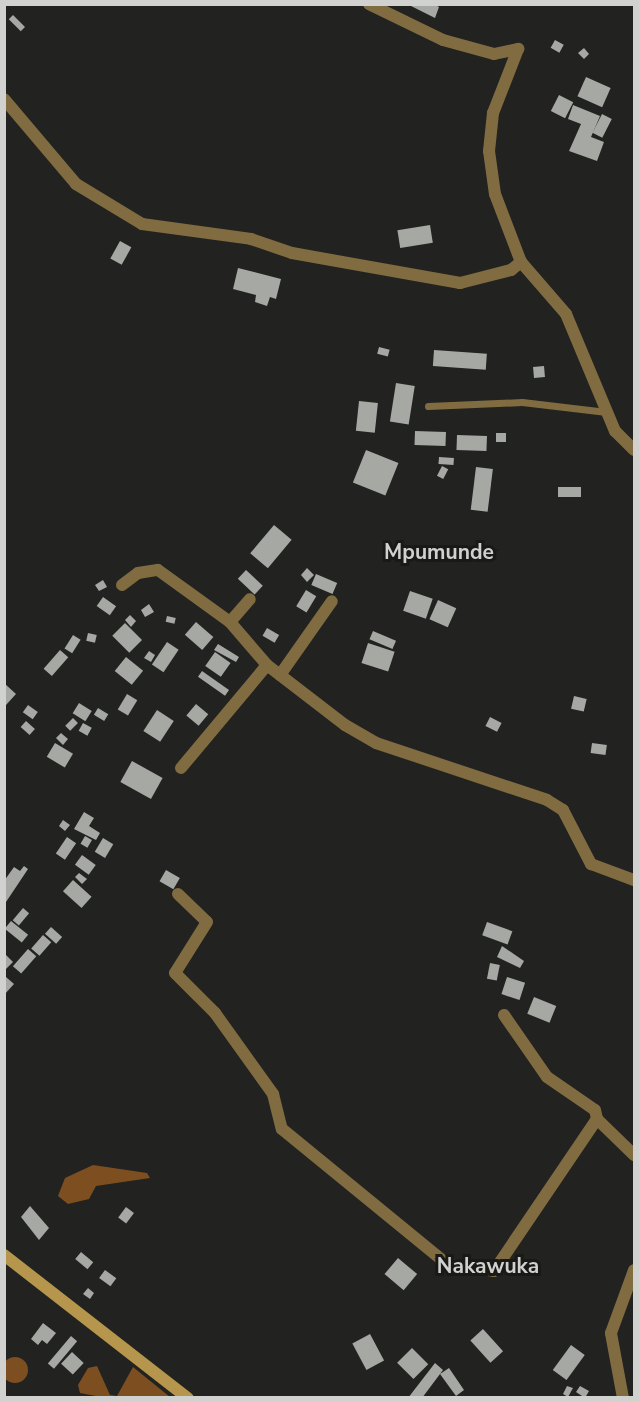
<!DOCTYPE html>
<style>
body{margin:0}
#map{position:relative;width:639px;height:1402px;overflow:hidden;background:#222220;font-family:"Nunito Sans",sans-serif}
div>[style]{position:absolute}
.forest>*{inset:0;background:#7d4f20}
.round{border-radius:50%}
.building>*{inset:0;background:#a6a8a4;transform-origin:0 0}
.lane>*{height:7px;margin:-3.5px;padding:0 3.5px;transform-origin:3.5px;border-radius:3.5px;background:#806c40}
.street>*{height:12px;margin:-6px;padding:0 6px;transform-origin:6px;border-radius:6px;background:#806c40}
.secondary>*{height:12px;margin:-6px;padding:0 6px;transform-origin:6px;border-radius:6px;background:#b5964c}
span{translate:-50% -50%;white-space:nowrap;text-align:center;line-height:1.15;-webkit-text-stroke:6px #191916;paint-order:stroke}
.quarter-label{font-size:21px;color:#d1d1d0;font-weight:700}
.frame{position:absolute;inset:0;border:6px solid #d1d1d0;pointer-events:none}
</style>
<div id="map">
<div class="forest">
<div style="clip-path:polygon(93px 1165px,147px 1173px,150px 1178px,96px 1186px,89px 1199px,68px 1204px,58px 1196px,65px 1178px)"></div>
<div class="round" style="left:2px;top:1357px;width:26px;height:26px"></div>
<div style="clip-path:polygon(97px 1366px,110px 1395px,117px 1396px,133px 1367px,170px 1397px,101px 1397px,80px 1393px,78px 1385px,88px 1368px)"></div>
</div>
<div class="building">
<div style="clip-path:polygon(407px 4px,434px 4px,439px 7px,435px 18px)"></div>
<div style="left:13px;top:15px;width:17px;height:6px;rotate:45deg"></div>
<div style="left:555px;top:40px;width:10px;height:9px;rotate:29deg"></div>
<div style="clip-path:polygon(584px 48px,589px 54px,584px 59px,578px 53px)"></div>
<div style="left:586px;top:77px;width:27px;height:21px;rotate:24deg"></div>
<div style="left:559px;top:95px;width:16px;height:18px;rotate:27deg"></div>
<div style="clip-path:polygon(573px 105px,600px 116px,591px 137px,604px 142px,597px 161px,569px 151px,581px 124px,568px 119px)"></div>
<div style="left:602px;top:114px;width:11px;height:21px;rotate:27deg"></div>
<div style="left:430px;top:225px;width:18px;height:33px;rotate:81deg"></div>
<div style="left:120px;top:241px;width:13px;height:20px;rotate:29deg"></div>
<div style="clip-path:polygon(238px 268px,281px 279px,276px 299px,270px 297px,267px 306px,255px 302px,256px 295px,233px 289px)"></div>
<div style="left:379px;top:347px;width:11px;height:7px;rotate:15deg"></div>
<div style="left:434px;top:350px;width:53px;height:16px;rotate:4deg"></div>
<div style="left:544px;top:366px;width:11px;height:11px;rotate:85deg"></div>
<div style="left:396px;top:383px;width:19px;height:39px;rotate:9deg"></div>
<div style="left:359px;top:401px;width:19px;height:30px;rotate:6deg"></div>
<div style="left:415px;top:431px;width:31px;height:14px;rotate:2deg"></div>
<div style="left:496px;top:433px;width:10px;height:9px"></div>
<div style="left:457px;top:435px;width:30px;height:15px;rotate:2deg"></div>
<div style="left:366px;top:450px;width:35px;height:35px;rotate:22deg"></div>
<div style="left:439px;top:457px;width:15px;height:7px;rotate:4deg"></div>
<div style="left:442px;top:466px;width:7px;height:11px;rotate:27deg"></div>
<div style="left:476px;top:467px;width:17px;height:43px;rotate:7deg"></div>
<div style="left:581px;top:487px;width:10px;height:23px;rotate:90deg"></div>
<div style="left:274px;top:525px;width:23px;height:37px;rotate:40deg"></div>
<div style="clip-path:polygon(307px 568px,314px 575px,307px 582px,301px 575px)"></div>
<div style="left:246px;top:570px;width:23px;height:12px;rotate:43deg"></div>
<div style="left:316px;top:574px;width:23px;height:12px;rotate:23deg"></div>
<div style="clip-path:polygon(103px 580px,107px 587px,99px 591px,95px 585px)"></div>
<div style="left:306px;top:590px;width:12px;height:19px;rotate:31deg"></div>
<div style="left:410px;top:591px;width:24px;height:21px;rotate:19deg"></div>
<div style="left:103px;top:597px;width:16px;height:11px;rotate:35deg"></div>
<div style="left:438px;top:600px;width:20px;height:21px;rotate:24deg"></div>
<div style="clip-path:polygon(149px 604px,154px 612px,145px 617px,141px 610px)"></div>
<div style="clip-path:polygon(130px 615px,136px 621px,131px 627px,125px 620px)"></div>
<div style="left:167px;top:616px;width:9px;height:6px;rotate:13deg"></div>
<div style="left:196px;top:622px;width:23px;height:17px;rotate:41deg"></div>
<div style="left:125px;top:623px;width:24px;height:18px;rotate:45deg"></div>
<div style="left:267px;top:628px;width:14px;height:9px;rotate:30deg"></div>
<div style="left:373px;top:631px;width:25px;height:9px;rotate:23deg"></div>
<div style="left:88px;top:633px;width:9px;height:8px;rotate:13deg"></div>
<div style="left:73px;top:635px;width:9px;height:16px;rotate:32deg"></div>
<div style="left:167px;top:642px;width:14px;height:27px;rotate:34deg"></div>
<div style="left:368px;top:643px;width:28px;height:21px;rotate:18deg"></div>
<div style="clip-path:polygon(218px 644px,239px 657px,236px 662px,214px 650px)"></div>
<div style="left:60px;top:650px;width:11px;height:25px;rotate:41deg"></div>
<div style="clip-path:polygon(149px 651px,155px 655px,151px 662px,144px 658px)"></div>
<div style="left:215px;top:652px;width:19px;height:17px;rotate:35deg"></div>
<div style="left:126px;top:657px;width:22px;height:18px;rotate:39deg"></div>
<div style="left:202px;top:671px;width:33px;height:7px;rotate:35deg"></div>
<div style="clip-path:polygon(4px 683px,16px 694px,6px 705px,4px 704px)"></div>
<div style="left:127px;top:694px;width:12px;height:18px;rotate:31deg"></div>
<div style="left:574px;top:696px;width:13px;height:13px;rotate:13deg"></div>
<div style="left:79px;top:703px;width:15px;height:12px;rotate:32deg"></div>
<div style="left:196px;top:704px;width:16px;height:15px;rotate:40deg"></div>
<div style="left:28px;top:705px;width:12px;height:9px;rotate:35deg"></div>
<div style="left:98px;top:708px;width:12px;height:8px;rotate:31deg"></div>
<div style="left:157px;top:710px;width:20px;height:25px;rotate:33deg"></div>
<div style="left:490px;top:717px;width:13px;height:10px;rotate:27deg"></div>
<div style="left:73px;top:718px;width:7px;height:11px;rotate:45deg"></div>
<div style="left:26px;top:721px;width:12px;height:8px;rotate:42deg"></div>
<div style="left:83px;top:723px;width:10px;height:9px;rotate:29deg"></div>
<div style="clip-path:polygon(61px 733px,68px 739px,63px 745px,56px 738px)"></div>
<div style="left:55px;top:743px;width:21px;height:16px;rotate:31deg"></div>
<div style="left:592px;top:743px;width:15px;height:10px;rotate:8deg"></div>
<div style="left:132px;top:761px;width:35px;height:24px;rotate:29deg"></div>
<div style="clip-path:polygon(84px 812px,94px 818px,89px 826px,100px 833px,96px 840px,74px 829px)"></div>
<div style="clip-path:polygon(63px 820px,70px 825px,65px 831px,59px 826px)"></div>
<div style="left:85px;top:836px;width:8px;height:9px;rotate:30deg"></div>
<div style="left:67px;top:837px;width:11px;height:20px;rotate:34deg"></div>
<div style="left:103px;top:838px;width:12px;height:16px;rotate:31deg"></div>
<div style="left:82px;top:855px;width:17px;height:12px;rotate:36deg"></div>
<div style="clip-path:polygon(24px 866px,28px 869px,4px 905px,4px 881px,14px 867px,20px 871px)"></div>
<div style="left:166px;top:870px;width:16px;height:13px;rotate:30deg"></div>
<div style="clip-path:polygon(79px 873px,87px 879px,82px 884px,75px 877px)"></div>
<div style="left:73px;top:880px;width:25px;height:15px;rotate:42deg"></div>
<div style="left:23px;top:908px;width:8px;height:16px;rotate:40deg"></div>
<div style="left:11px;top:921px;width:22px;height:10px;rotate:39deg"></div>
<div style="left:487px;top:922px;width:27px;height:14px;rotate:20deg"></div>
<div style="left:51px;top:927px;width:15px;height:9px;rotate:42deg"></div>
<div style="left:43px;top:935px;width:11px;height:18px;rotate:41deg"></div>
<div style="clip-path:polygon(502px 946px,524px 961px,520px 968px,497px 957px)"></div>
<div style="left:28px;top:949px;width:11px;height:23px;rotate:41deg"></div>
<div style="clip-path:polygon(4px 953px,13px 962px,4px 971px)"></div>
<div style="left:490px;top:963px;width:10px;height:16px;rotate:11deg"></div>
<div style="clip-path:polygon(6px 977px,14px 984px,4px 995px,4px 979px)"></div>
<div style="left:507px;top:977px;width:19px;height:18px;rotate:18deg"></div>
<div style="left:534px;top:997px;width:24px;height:18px;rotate:22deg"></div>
<div style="clip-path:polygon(30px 1206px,49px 1228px,39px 1240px,21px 1217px)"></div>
<div style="left:126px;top:1207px;width:10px;height:13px;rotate:37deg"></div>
<div style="left:81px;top:1252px;width:16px;height:9px;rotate:40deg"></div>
<div style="left:398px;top:1258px;width:25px;height:21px;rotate:40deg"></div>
<div style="left:105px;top:1270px;width:14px;height:10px;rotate:36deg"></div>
<div style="clip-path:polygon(88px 1288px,94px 1293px,90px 1299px,83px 1294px)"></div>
<div style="clip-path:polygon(43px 1323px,56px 1333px,47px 1344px,42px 1340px,38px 1345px,31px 1339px)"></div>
<div style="left:483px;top:1329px;width:30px;height:17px;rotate:48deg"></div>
<div style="left:370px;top:1334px;width:30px;height:20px;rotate:62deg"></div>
<div style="left:71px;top:1336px;width:8px;height:36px;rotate:40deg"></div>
<div style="left:571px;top:1345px;width:17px;height:31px;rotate:36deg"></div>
<div style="left:412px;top:1348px;width:23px;height:21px;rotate:45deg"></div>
<div style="left:72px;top:1352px;width:16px;height:16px;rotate:43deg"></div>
<div style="clip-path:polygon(435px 1363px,443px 1370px,440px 1374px,449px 1368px,464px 1390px,456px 1396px,440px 1374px,422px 1398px,408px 1398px)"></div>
<div style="clip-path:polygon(567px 1386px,573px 1388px,568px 1397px,563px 1394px)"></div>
<div style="clip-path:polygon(580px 1386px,589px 1391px,585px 1398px,576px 1392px)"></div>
</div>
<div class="lane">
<div style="left:428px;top:406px;width:94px;rotate:-2.4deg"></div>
<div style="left:522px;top:402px;width:85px;rotate:6.8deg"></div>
</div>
<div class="street">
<div style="left:369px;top:4px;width:82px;rotate:25.9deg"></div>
<div style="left:443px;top:40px;width:53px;rotate:15.4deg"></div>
<div style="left:494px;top:54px;width:25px;rotate:-12deg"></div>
<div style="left:518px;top:49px;width:69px;rotate:111.3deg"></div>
<div style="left:493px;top:113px;width:38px;rotate:96deg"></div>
<div style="left:489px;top:151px;width:43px;rotate:82.1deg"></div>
<div style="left:495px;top:194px;width:73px;rotate:69.1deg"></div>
<div style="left:521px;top:262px;width:69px;rotate:49.1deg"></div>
<div style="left:566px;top:314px;width:127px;rotate:67.3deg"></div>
<div style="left:615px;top:431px;width:27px;rotate:45deg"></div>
<div style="left:4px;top:99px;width:111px;rotate:49.7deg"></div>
<div style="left:76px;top:184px;width:77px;rotate:31.2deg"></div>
<div style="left:142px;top:224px;width:110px;rotate:7.8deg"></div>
<div style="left:251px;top:239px;width:43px;rotate:18.9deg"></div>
<div style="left:292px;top:253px;width:171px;rotate:10.1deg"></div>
<div style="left:460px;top:283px;width:53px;rotate:-14.3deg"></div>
<div style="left:511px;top:270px;width:13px;rotate:-39deg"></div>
<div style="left:122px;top:585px;width:20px;rotate:-37deg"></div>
<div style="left:138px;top:573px;width:20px;rotate:-9deg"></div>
<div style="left:158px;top:570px;width:89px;rotate:35.8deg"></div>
<div style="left:230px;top:622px;width:57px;rotate:49.3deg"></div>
<div style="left:267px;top:665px;width:98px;rotate:37.6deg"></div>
<div style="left:345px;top:725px;width:36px;rotate:30deg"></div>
<div style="left:376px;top:743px;width:180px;rotate:18.4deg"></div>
<div style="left:547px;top:800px;width:19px;rotate:32deg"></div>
<div style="left:563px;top:810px;width:61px;rotate:62.6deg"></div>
<div style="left:591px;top:864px;width:46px;rotate:20.4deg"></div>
<div style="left:230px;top:622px;width:30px;rotate:-49deg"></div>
<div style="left:280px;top:675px;width:90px;rotate:-54.9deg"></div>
<div style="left:181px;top:768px;width:134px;rotate:-50.1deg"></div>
<div style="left:178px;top:894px;width:40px;rotate:44deg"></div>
<div style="left:207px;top:922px;width:60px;rotate:122.1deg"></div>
<div style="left:175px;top:973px;width:57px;rotate:45deg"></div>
<div style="left:215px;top:1013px;width:100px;rotate:54.4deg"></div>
<div style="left:273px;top:1094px;width:36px;rotate:76deg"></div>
<div style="left:282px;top:1129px;width:215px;rotate:39.3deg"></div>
<div style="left:448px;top:1265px;width:46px;rotate:7.4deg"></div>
<div style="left:494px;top:1271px;width:184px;rotate:-55.9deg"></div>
<div style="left:504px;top:1015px;width:75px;rotate:55.3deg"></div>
<div style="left:547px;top:1077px;width:58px;rotate:34.5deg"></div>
<div style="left:595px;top:1110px;width:9px;rotate:77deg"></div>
<div style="left:597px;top:1119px;width:52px;rotate:44.2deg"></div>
<div style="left:623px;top:1398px;width:66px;rotate:-100.5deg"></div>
<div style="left:611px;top:1333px;width:67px;rotate:-69.9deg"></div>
</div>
<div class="secondary">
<div style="left:4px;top:1255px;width:233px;rotate:37.9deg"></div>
</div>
<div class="quarter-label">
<span style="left:439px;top:552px">Mpumunde</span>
<span style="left:488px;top:1266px">Nakawuka</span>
</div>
<div class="frame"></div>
</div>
